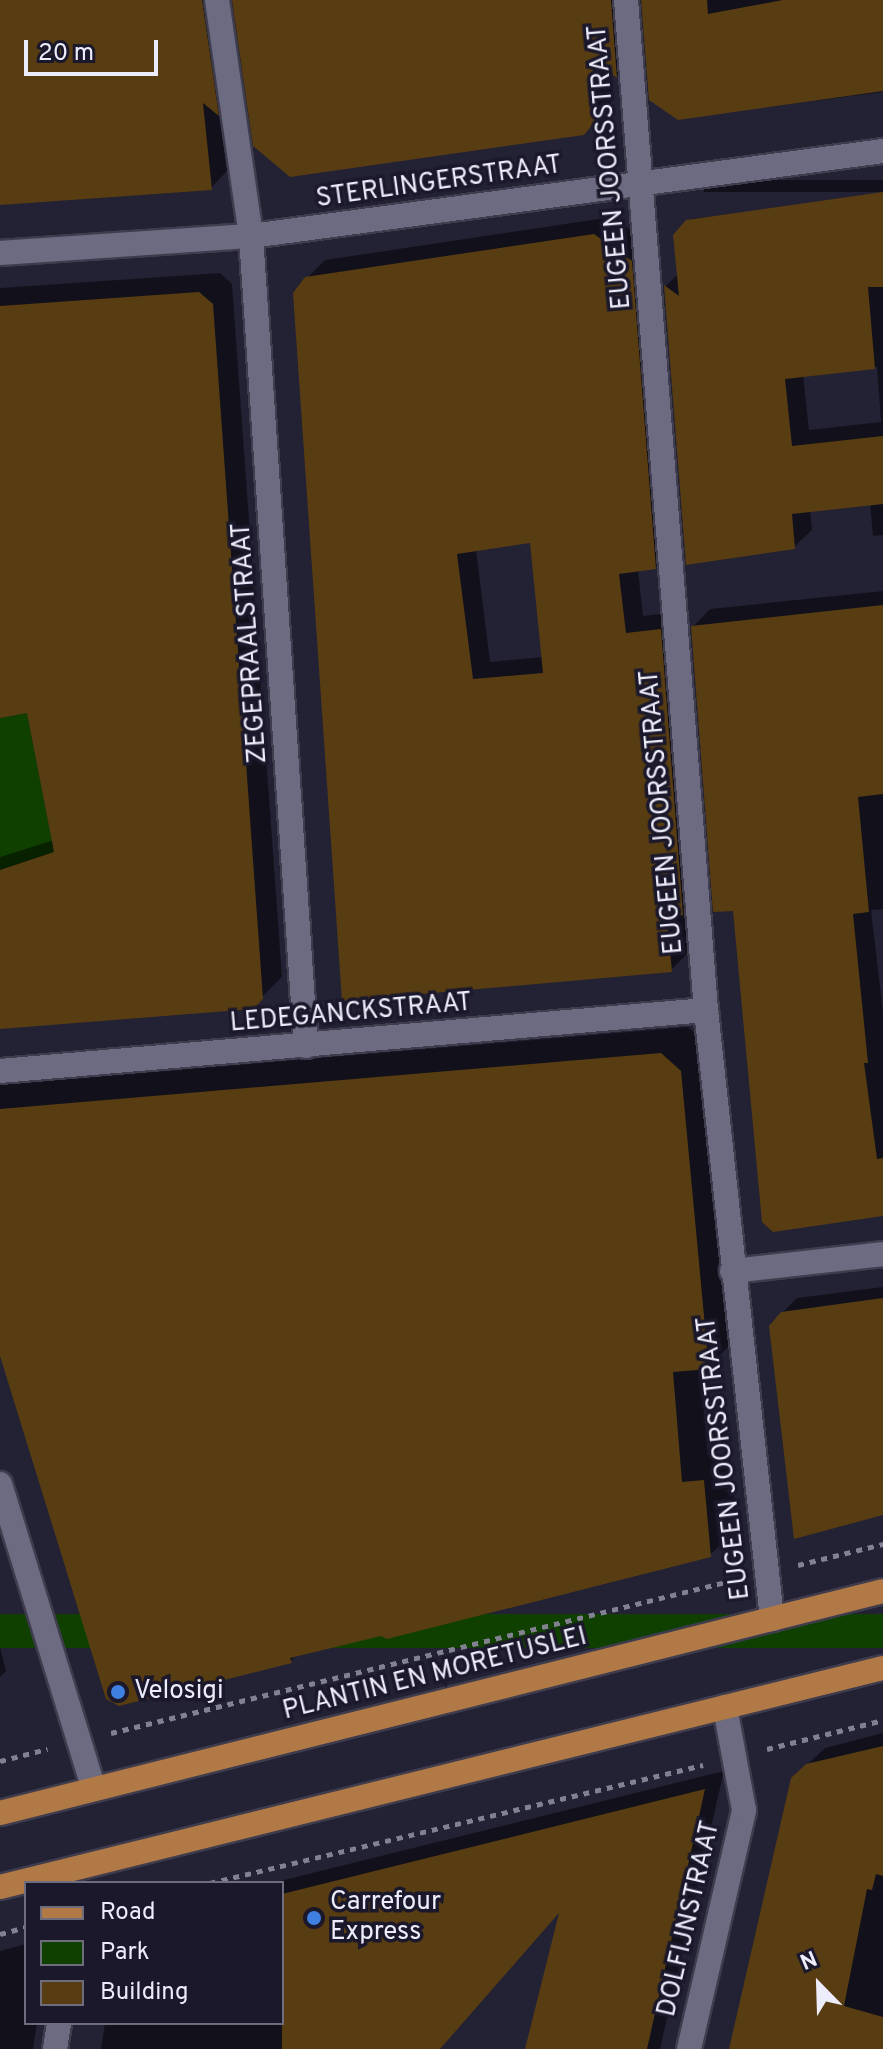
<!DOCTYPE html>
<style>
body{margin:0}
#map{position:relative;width:883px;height:2049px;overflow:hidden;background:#232134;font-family:Overpass,sans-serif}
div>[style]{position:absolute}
.green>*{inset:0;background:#0f4000;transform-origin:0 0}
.shadow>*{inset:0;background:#0007;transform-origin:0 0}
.building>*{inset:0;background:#583d12}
.path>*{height:5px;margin-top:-2.5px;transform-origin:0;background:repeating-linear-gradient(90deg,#828191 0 6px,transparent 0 12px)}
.roads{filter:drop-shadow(2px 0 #3e3c4d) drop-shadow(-2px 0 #3e3c4d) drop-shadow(0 2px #3e3c4d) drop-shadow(0 -2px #3e3c4d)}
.minor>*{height:24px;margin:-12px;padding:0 12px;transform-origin:12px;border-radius:12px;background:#6c6b81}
.major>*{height:24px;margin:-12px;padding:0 12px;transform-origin:12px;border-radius:12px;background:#b17945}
.dots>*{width:22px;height:22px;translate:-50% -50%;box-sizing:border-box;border:4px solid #1a182a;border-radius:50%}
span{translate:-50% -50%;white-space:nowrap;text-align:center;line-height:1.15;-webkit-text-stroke:7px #1a182a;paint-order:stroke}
.street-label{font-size:26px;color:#edecfa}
.poi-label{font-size:26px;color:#edecfa}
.left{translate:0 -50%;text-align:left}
.legend{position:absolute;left:24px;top:1881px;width:260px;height:144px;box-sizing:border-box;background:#1a182a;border:2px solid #6e6d7d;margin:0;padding:10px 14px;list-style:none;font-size:24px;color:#edecfa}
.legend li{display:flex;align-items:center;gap:16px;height:40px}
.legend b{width:40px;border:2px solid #6e6d7d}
.north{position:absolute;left:779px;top:1945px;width:80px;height:80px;-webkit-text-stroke:6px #1a182a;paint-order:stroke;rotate:337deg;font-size:22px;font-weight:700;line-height:32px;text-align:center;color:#edecfa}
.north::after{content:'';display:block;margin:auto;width:28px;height:36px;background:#edecfa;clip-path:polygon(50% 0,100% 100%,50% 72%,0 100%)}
.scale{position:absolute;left:24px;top:40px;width:134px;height:36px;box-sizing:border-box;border:4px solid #edecfa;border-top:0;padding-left:10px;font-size:24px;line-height:28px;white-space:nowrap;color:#edecfa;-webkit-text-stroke:6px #1a182a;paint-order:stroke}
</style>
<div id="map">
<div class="green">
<div style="clip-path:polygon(27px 713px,54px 852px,0 870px,0 718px)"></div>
<div style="left:883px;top:1614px;width:34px;height:910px;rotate:90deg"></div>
</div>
<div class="shadow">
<div style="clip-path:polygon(0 0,221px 0,228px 170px,211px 188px,0 203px)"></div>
<div style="clip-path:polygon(234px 0,629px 0,634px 58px,617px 75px,611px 71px,613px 100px,583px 133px)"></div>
<div style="clip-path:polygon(643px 0,883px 0,883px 92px,679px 118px)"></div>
<div style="left:883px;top:180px;width:12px;height:179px;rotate:90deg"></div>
<div style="clip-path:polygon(evenodd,883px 196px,883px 535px,873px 536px,870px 503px,810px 510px,812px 530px,794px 547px,688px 563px,666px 286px,679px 273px,675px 236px,690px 219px,883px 196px,877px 367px,881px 422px,809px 430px,803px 375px,877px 367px)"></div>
<div style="clip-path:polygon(evenodd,612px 217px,649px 243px,673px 549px,655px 567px,638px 570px,643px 616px,678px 612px,700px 896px,685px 911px,689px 952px,671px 970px,344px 999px,307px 278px,325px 260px,612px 217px,531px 541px,543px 657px,490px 662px,476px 549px,531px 541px)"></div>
<div style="clip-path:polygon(220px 273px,232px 284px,282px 977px,252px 1007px,0 1027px,0 857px,54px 840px,29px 710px,0 716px,0 288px)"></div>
<div style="clip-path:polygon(883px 591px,883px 909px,871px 910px,883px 1012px,883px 1215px,735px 908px,693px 627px,710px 609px)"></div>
<div style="clip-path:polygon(688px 1027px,707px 1044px,734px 1341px,708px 1367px,700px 1368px,708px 1456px,730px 1454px,737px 1528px,710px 1555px,297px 1654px,291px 1661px,0 1351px,0 1085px)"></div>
<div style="clip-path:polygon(883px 1287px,883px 1514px,782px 1313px,797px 1298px)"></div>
<div style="clip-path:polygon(0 1647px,6px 1671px,0 1677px)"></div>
<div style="clip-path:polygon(883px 1733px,883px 2049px,731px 2049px,793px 1778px,825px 1748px)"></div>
<div style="clip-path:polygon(724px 1771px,660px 2049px,527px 2049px,562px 1909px,439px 2049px,101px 2049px,105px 2023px,282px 2023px,282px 1883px,272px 1883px)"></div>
<div style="clip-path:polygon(26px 1944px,26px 2023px,37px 2023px,33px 2049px,0 2049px,0 1951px)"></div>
</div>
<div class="building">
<div style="clip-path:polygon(0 0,202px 0,219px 116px,203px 103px,212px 190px,0 205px)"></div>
<div style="clip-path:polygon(232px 0,611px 0,617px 78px,592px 60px,597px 119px,584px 135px,290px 177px,253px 146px)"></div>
<div style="clip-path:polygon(641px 0,707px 0,708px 14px,783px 0,883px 0,883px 91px,678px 120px,649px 100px)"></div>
<div style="clip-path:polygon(883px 192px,883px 287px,868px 287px,875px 369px,785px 379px,792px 446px,883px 436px,883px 504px,792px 514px,795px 549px,686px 565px,664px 285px,679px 296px,673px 235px,686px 220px)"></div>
<div style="clip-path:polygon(evenodd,594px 234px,632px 261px,656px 569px,619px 574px,626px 633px,661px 629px,683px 915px,667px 917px,672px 972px,342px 1001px,293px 293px,305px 277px,594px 234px,530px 543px,543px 673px,473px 679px,457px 554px,530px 543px)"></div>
<div style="clip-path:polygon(199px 292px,213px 304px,263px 999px,253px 1009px,0 1029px,0 870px,54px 852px,27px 713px,0 718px,0 306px)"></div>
<div style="clip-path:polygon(883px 605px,883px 794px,858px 797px,869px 912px,853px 914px,868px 1063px,864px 1063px,877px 1159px,883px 1158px,883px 1216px,773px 1232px,762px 1222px,733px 911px,713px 912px,691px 626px)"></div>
<div style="clip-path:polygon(661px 1053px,681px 1071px,709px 1369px,673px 1372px,682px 1482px,704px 1480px,711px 1557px,387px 1639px,381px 1636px,290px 1658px,292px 1663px,119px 1706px,106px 1699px,0 1356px,0 1109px)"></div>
<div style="clip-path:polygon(883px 1298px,883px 1515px,794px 1539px,769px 1326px,781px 1312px)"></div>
<div style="clip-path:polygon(883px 1746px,883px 1876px,876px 1874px,872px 1890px,867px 1889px,844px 2006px,883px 2017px,883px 2049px,729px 2049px,791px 1778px,806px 1764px)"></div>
<div style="clip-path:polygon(705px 1789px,647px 2049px,525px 2049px,559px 1913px,440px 2049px,282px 2049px,282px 1894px)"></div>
</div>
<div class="path">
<div style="left:798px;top:1565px;width:88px;rotate:-13.9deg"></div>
<div style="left:111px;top:1733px;width:642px;rotate:-13.8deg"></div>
<div style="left:767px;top:1749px;width:120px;rotate:-14deg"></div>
<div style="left:0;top:1761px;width:49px;rotate:-14.3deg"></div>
<div style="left:210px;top:1883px;width:507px;rotate:-13.46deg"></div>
<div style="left:0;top:1934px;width:27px;rotate:-15deg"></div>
</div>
<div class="roads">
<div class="minor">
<div style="left:217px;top:0;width:238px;rotate:81.8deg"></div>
<div style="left:251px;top:236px;width:812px;rotate:86.12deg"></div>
<div style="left:626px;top:0;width:1013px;rotate:85.47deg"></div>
<div style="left:706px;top:1010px;width:613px;rotate:83.81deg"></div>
<div style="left:0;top:253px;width:252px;rotate:-3.9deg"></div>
<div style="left:251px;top:236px;width:638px;rotate:-7.66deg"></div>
<div style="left:0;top:1071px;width:709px;rotate:-4.94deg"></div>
<div style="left:732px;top:1271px;width:152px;rotate:-6.4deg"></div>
<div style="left:0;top:1484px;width:319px;rotate:72.9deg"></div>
<div style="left:55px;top:2049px;width:26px;rotate:-81deg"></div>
<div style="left:689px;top:2049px;width:245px;rotate:-77deg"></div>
<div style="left:744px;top:1810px;width:105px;rotate:-100.5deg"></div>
</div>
<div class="major">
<div style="left:0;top:1813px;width:910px;rotate:-14.11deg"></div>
<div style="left:0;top:1887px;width:910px;rotate:-13.93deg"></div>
</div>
</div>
<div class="dots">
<div style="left:118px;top:1692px;background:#3f7fe0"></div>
<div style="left:314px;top:1918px;background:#3f7fe0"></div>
</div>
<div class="street-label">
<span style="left:611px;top:167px;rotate:-95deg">EUGEEN JOORSSTRAAT</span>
<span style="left:439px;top:183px;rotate:-8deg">STERLINGERSTRAAT</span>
<span style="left:251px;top:643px;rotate:-94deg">ZEGEPRAALSTRAAT</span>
<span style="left:663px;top:812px;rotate:-95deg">EUGEEN JOORSSTRAAT</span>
<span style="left:351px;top:1014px;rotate:-5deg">LEDEGANCKSTRAAT</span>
<span style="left:725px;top:1458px;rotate:-97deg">EUGEEN JOORSSTRAAT</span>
<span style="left:435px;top:1675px;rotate:-14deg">PLANTIN EN MORETUSLEI</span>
<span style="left:690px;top:1919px;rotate:-77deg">DOLFIJNSTRAAT</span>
</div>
<div class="poi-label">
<span class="left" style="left:134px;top:1692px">Velosigi</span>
<span class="left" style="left:330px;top:1918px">Carrefour<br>Express</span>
</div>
<ul class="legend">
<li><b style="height:10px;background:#b17945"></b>Road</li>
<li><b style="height:22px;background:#0f4000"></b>Park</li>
<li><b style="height:22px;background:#583d12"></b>Building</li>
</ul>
<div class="north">N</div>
<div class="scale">20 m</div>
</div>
